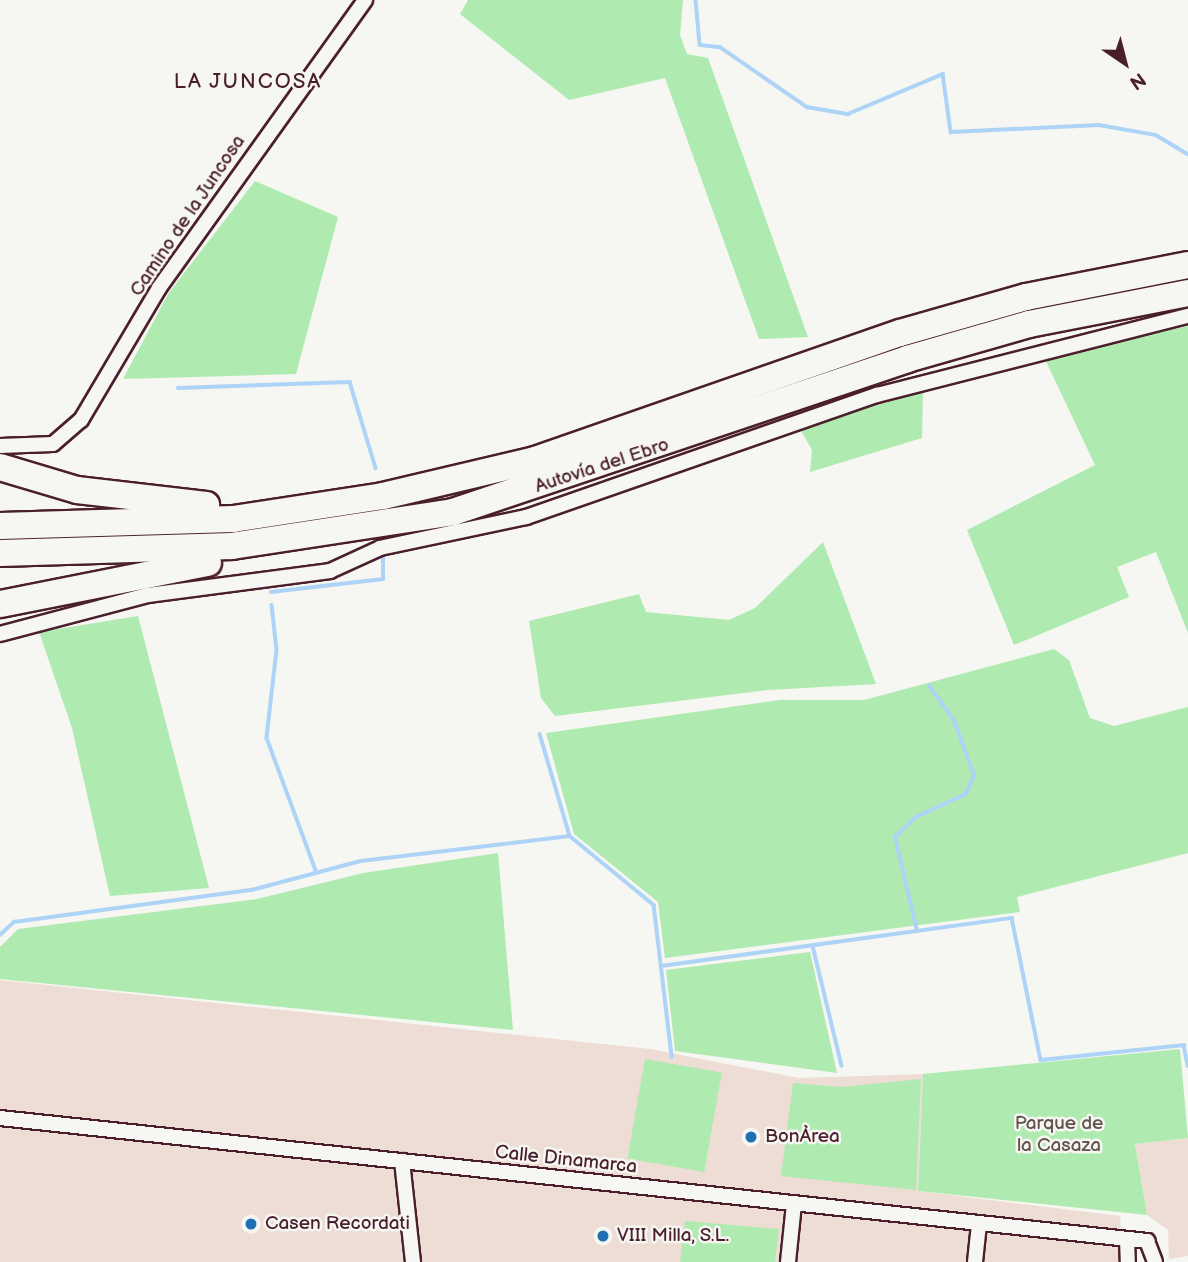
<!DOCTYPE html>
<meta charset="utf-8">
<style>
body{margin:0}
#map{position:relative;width:1188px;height:1262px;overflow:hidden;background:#f6f6f2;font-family:"Balsamiq Sans",sans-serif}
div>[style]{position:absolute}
.built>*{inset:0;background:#edddd5}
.green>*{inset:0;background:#afebb0;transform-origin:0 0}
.stream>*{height:3.5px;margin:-1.75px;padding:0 1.75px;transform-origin:1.75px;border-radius:1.75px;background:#add4f7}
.roads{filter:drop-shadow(2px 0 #4a1f2b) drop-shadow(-2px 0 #4a1f2b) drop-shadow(0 2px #4a1f2b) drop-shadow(0 -2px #4a1f2b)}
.street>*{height:14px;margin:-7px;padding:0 7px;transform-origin:7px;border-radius:7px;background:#f6f6f2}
.highway>*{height:26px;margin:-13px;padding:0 13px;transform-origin:13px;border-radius:13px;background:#f6f6f2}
.dots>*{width:19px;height:19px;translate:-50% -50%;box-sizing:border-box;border:4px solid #f6f6f2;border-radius:50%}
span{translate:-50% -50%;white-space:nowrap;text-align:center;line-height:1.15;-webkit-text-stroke:5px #f6f6f2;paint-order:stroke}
.street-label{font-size:19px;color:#4a1f2b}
.park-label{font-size:19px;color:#63524c}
.poi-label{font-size:19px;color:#4a1f2b}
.left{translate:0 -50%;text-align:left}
.neighbourhood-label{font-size:21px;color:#4a1f2b;letter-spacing:2px}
.north{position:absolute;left:1090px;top:28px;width:70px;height:70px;-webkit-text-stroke:5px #f6f6f2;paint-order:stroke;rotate:145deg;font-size:19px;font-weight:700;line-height:28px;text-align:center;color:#4a1f2b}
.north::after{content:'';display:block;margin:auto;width:24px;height:32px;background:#4a1f2b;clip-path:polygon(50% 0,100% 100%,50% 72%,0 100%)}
</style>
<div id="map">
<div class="built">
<div style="clip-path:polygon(0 980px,650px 1049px,799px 1078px,923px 1074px,918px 1191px,1120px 1216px,1124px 1262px,0 1262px)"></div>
<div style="clip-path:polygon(1188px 1138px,1188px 1256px,1169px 1259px,1168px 1230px,1147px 1215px,1135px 1144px)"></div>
</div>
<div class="green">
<div style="clip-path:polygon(468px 0,683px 0,680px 35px,687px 54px,708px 58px,808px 337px,759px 339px,665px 78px,569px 100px,460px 14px)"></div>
<div style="clip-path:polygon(255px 181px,338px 217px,296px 374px,123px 379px,168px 294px)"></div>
<div style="clip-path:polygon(1188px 326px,1188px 633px,1156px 552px,1117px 567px,1129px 597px,1014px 645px,967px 530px,1095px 465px,1044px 357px)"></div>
<div style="clip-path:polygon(923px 389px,922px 438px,810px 472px,812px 450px,800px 429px)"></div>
<div style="clip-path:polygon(823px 542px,876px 684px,768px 690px,555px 716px,541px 698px,529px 621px,639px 594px,646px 612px,729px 620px,755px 608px)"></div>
<div style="clip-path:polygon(138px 616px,209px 888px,110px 896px,72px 728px,39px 632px)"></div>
<div style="clip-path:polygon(1054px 649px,1069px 660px,1090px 718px,1114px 726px,1188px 707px,1188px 853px,1017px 897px,1020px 912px,665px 958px,658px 902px,574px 834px,546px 733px,780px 700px,864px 700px)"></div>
<div style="clip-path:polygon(498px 853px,513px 1030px,0 979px,0 947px,18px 929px,257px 899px,363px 873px)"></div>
<div style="clip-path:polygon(810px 952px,837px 1073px,675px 1051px,666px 970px)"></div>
<div style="clip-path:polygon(1180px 1049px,1188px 1138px,1135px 1144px,1147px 1215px,918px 1191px,923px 1074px)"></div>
<div style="left:645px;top:1059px;width:78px;height:101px;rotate:10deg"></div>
<div style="clip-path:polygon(921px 1079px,916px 1190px,781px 1176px,793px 1083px,841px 1087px)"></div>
<div style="clip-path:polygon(685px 1221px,779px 1229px,775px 1262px,680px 1262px)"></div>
</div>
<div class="stream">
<div style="left:696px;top:0;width:45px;rotate:84.9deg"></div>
<div style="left:700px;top:45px;width:20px;rotate:6deg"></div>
<div style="left:720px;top:47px;width:106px;rotate:34.6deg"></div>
<div style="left:807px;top:107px;width:42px;rotate:9.7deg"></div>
<div style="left:848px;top:114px;width:103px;rotate:-22.8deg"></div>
<div style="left:943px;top:74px;width:59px;rotate:82.1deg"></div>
<div style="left:951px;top:132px;width:148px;rotate:-2.7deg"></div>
<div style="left:1099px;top:125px;width:58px;rotate:10deg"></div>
<div style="left:1156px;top:135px;width:37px;rotate:31deg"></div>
<div style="left:178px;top:388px;width:172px;rotate:-2deg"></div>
<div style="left:350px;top:382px;width:90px;rotate:73.2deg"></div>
<div style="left:271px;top:592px;width:113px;rotate:-6.6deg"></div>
<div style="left:383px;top:579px;width:23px;rotate:-90deg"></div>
<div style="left:272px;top:605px;width:45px;rotate:83.7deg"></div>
<div style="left:277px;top:650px;width:89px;rotate:96.5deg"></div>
<div style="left:267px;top:738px;width:144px;rotate:69.7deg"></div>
<div style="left:540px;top:734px;width:106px;rotate:73.6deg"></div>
<div style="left:917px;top:931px;width:97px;rotate:-103.2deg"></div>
<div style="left:895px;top:837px;width:29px;rotate:-44deg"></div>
<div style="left:916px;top:817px;width:55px;rotate:-24.7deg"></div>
<div style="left:966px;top:794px;width:21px;rotate:-67deg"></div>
<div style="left:974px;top:775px;width:58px;rotate:-110.3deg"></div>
<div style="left:954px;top:721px;width:43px;rotate:-125.5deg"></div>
<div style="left:0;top:935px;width:19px;rotate:-43deg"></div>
<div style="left:14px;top:922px;width:240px;rotate:-7.7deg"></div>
<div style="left:252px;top:890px;width:113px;rotate:-14.9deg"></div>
<div style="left:361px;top:861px;width:210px;rotate:-6.8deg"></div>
<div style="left:570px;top:836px;width:109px;rotate:39.4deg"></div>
<div style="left:654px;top:905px;width:153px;rotate:83.2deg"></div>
<div style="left:813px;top:946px;width:123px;rotate:76.4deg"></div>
<div style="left:661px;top:966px;width:354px;rotate:-7.8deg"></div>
<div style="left:1012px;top:918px;width:145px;rotate:78.5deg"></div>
<div style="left:1041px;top:1060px;width:144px;rotate:-6deg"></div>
<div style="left:1184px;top:1045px;width:21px;rotate:79deg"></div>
</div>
<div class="roads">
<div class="street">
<div style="left:0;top:446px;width:53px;rotate:-2.2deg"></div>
<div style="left:53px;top:444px;width:37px;rotate:-41deg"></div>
<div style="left:81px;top:420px;width:153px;rotate:-59.4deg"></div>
<div style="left:159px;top:288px;width:354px;rotate:-54.4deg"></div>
<div style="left:0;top:634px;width:153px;rotate:-14.8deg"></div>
<div style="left:148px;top:595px;width:184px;rotate:-7.5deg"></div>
<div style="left:330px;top:571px;width:55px;rotate:-24.7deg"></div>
<div style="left:380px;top:548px;width:149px;rotate:-12deg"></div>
<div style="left:526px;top:517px;width:372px;rotate:-19.2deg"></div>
<div style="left:877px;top:395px;width:321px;rotate:-14.3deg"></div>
<div style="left:0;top:1118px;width:1154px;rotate:6.12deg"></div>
<div style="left:1147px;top:1241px;width:22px;rotate:69deg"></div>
<div style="left:402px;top:1161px;width:102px;rotate:83.8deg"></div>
<div style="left:1127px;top:1239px;width:23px;rotate:88deg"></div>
<div style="left:788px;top:1262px;width:58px;rotate:-84.1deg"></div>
<div style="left:975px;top:1262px;width:36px;rotate:-84deg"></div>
</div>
<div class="highway">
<div style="left:0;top:467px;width:80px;rotate:16.6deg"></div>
<div style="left:77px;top:490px;width:130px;rotate:6.6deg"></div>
<div style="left:0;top:526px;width:233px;rotate:-1.7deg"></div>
<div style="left:233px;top:519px;width:152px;rotate:-8.7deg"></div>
<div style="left:383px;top:496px;width:156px;rotate:-13.3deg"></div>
<div style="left:535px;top:460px;width:386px;rotate:-19.2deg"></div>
<div style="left:900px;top:333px;width:131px;rotate:-15.9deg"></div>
<div style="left:1026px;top:297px;width:165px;rotate:-11.2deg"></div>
<div style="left:0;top:553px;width:232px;rotate:-1.7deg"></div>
<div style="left:232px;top:546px;width:224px;rotate:-8.7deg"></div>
<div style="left:453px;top:512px;width:479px;rotate:-18.6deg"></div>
<div style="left:907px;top:359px;width:127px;rotate:-16deg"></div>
<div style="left:1029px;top:324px;width:162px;rotate:-11deg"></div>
<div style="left:0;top:604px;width:212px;rotate:-11.2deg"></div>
</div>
</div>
<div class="dots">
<div style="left:751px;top:1137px;background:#1f6fb2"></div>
<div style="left:251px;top:1224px;background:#1f6fb2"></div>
<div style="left:603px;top:1236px;background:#1f6fb2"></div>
</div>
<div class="street-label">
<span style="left:188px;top:216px;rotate:-56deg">Camino de la Juncosa</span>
<span style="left:602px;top:466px;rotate:-18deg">Autovía del Ebro</span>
<span style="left:566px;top:1160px;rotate:6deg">Calle Dinamarca</span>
</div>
<div class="park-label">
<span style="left:1059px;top:1135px">Parque de<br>la Casaza</span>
</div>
<div class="poi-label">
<span class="left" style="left:765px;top:1137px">BonÀrea</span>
<span class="left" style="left:265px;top:1224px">Casen Recordati</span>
<span class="left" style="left:617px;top:1236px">VIII Milla, S.L.</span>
</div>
<div class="neighbourhood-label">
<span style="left:248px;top:82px">LA JUNCOSA</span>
</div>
<div class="north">N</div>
</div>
